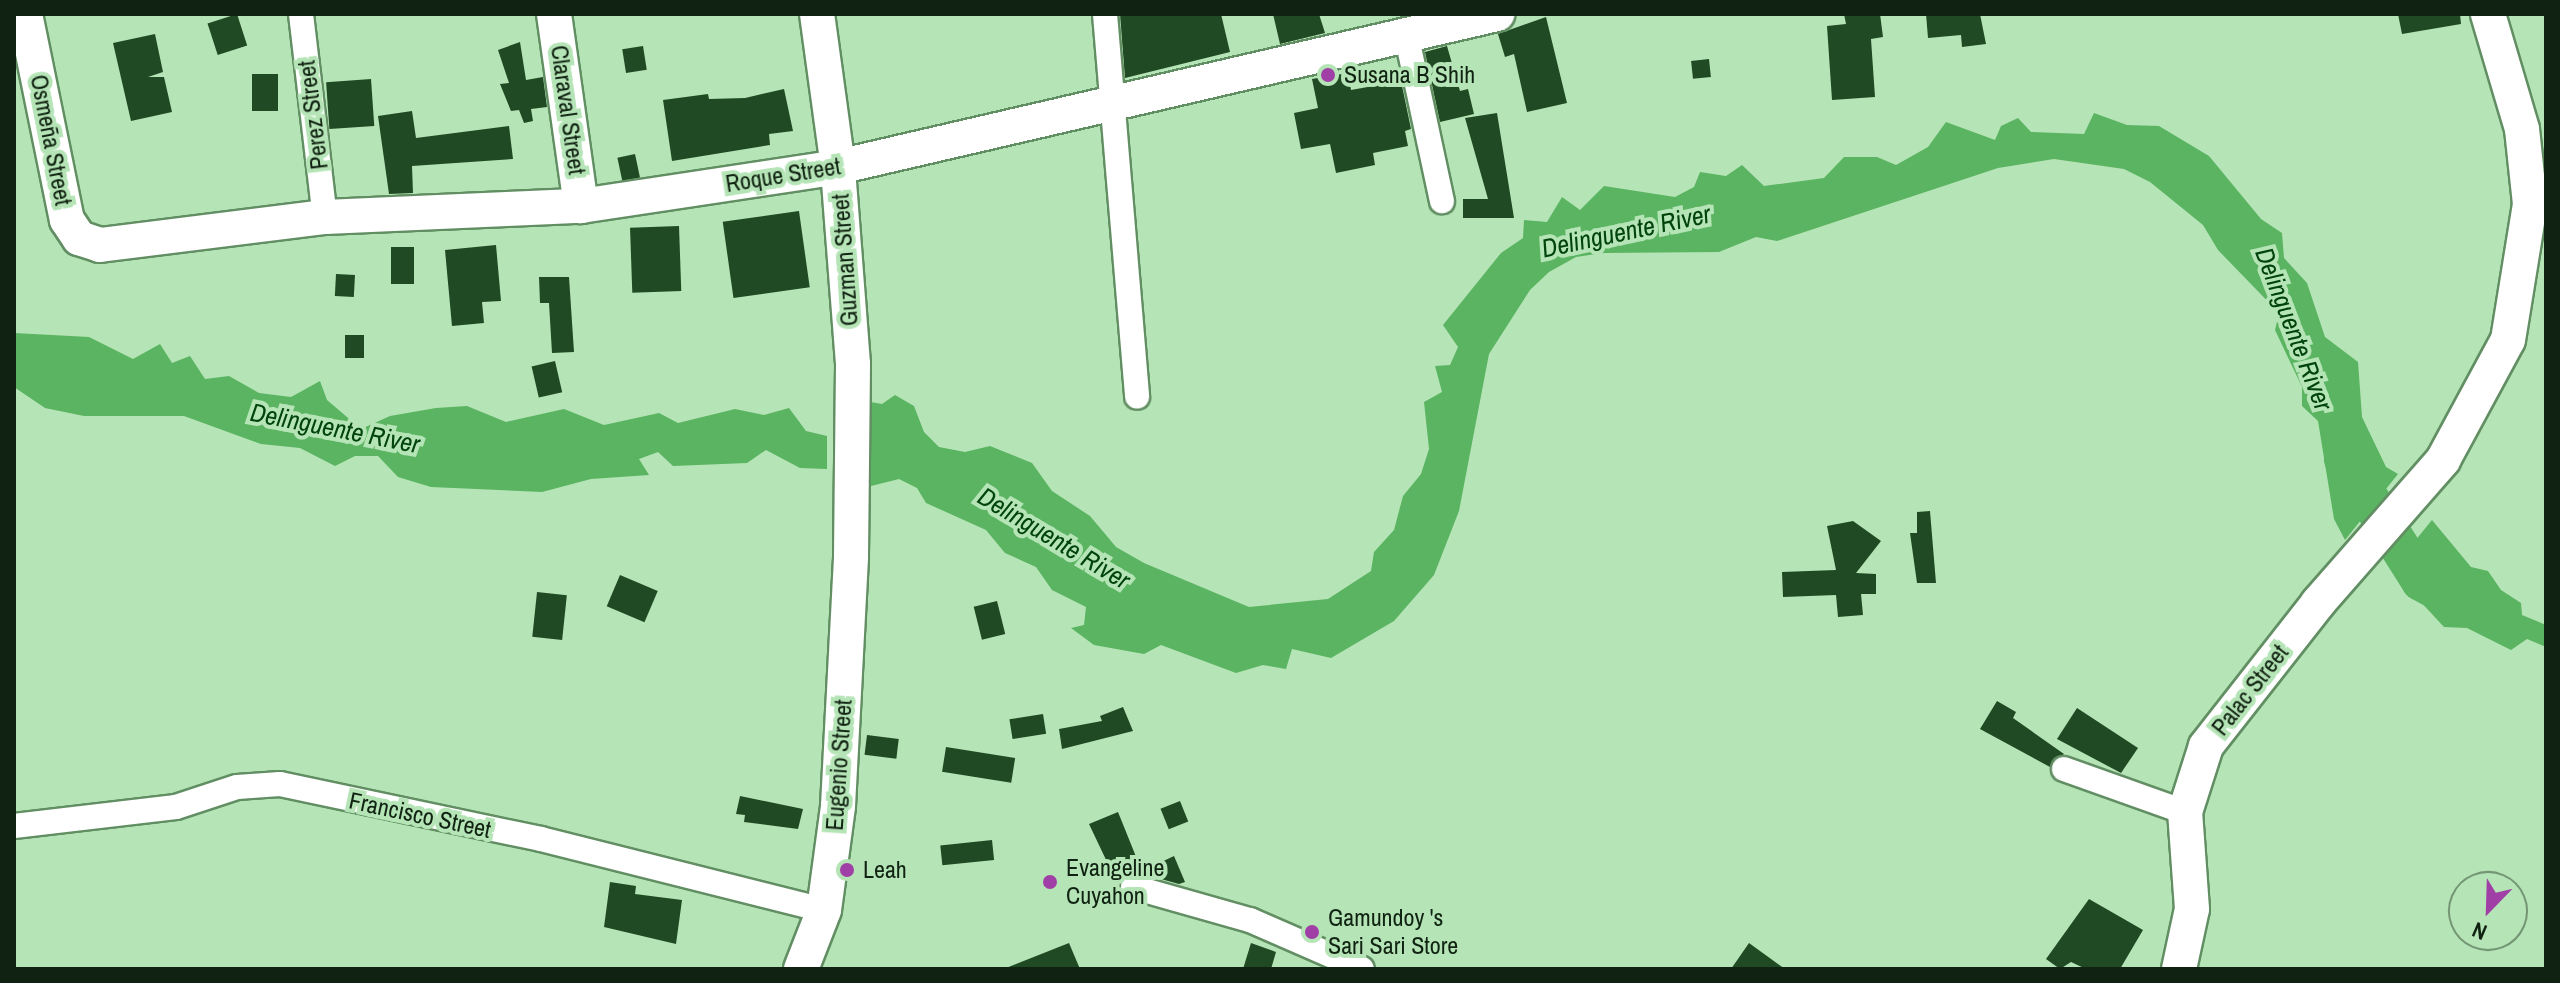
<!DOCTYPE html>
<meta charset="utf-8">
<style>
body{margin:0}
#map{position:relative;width:2560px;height:983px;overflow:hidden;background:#b5e4b6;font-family:"Archivo Narrow",sans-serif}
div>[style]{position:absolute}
.water>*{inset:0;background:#5ab461}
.river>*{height:40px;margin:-20px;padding:0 20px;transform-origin:20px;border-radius:20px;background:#5ab461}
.building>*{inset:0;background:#204a23;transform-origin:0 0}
.roads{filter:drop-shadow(2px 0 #628e63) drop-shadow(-2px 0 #628e63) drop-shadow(0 2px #628e63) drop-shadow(0 -2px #628e63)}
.street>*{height:24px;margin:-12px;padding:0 12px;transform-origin:12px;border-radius:12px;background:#fff}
.secondary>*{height:34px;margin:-17px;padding:0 17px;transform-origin:17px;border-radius:17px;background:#fff}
.dots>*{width:22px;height:22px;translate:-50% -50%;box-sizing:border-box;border:4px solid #b5e4b6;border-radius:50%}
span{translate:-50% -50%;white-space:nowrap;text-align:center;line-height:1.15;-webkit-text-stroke:8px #b5e4b6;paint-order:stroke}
.poi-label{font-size:24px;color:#102211}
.left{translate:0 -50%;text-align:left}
.street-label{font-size:24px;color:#102211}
.water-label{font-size:26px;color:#00440c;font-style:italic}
.frame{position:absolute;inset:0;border:16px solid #102211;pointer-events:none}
.north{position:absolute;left:2448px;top:871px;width:80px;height:80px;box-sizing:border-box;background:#b5e4b6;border:2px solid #739674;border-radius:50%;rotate:203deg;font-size:22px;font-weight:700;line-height:32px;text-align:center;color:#102211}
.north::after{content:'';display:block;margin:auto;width:28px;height:36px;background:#a03fa6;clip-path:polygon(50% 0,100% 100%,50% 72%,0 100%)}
</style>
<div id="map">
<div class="water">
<div style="clip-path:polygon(2094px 113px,2127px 125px,2159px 126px,2209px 156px,2261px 219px,2282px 233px,2284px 258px,2307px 283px,2325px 337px,2358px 362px,2362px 417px,2386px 467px,2398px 474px,2345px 540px,2334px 519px,2318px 421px,2302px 406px,2302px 387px,2275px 330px,2279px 313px,2218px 250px,2203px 225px,2150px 182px,2124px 169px,2054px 159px,1998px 168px,1777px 241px,1756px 237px,1719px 252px,1603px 253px,1576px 257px,1549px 272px,1530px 290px,1489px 354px,1459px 511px,1434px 575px,1394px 621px,1331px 658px,1292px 649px,1286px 669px,1263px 665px,1236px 673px,1161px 645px,1144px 654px,1094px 645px,1071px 628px,1084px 625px,1086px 607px,1052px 590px,1036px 567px,1005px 553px,986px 530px,926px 503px,917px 488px,899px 479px,871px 486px,845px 473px,859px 400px,882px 404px,895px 395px,914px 406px,924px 432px,939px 447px,965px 452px,990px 446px,1032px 463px,1052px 491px,1090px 516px,1116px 547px,1144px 563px,1249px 607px,1328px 599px,1371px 571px,1374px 552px,1394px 530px,1403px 496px,1421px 474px,1429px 449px,1424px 402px,1442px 392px,1435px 366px,1450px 365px,1458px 347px,1443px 325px,1501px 253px,1523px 238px,1524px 220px,1547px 222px,1562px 197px,1580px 210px,1604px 186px,1675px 197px,1694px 187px,1700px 172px,1726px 176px,1742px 165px,1764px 186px,1824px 178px,1844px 157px,1877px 157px,1896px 165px,1928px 147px,1946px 122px,1995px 140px,2001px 126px,2018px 118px,2031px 132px,2084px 134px)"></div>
<div style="clip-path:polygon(14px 333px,89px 337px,133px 359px,160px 344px,172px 363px,190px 356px,205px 379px,229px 376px,259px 393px,291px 397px,320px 381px,327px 400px,361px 429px,390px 416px,436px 408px,467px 406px,506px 422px,564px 409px,604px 425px,659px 413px,678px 423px,735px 409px,764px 415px,789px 408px,806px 431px,827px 436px,827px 469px,800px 468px,766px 450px,747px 463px,673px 466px,658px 452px,639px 459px,649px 475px,591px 479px,542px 492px,431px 487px,398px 477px,378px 456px,355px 456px,335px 466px,300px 448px,261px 444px,184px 416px,84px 416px,45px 408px,14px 387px)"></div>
<div style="clip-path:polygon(2432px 520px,2471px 567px,2488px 571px,2501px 590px,2521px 603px,2522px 615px,2546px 625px,2546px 647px,2527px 639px,2511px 650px,2467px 628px,2444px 627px,2419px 600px,2392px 569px)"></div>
</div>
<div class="river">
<div style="left:2344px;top:459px;width:144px;rotate:57.7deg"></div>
<div style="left:2421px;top:581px;width:24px;rotate:28deg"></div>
</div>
<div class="building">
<div style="left:237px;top:14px;width:33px;height:31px;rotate:72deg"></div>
<div style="clip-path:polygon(1120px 14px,1221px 14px,1230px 52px,1125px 78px)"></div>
<div style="clip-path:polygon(1273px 14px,1319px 14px,1325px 33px,1280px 44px)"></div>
<div style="clip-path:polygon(1844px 14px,1880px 14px,1883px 37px,1871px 39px,1875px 97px,1832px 100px,1827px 26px,1846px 24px)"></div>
<div style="clip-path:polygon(1926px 14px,1980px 14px,1986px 44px,1962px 47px,1961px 35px,1928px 38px)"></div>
<div style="clip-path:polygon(2398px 14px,2460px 14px,2461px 24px,2402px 34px)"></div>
<div style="clip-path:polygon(1546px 17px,1567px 103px,1527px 112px,1514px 54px,1505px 57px,1498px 34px)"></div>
<div style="clip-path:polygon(155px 34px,163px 72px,148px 77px,164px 77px,172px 112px,131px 121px,113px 43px)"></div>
<div style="clip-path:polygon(520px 42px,526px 80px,543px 77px,547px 107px,531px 109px,533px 121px,524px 123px,519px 110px,511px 111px,500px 84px,509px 83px,498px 50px)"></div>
<div style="left:643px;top:46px;width:24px;height:21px;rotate:81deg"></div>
<div style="clip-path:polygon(1447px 46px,1460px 91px,1468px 89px,1474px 114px,1440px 122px,1425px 52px)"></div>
<div style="left:1709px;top:59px;width:18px;height:18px;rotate:84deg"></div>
<div style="clip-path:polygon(1348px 73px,1351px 90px,1401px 81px,1411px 129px,1405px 131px,1408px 146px,1373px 153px,1375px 165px,1336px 173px,1330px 144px,1301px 149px,1294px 113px,1318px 108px,1312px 79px)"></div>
<div style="left:252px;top:74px;width:26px;height:37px"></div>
<div style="left:371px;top:79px;width:47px;height:45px;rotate:86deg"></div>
<div style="clip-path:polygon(784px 89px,793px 131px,769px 134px,770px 145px,672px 161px,663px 100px,708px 94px,709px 99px,745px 98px)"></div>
<div style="clip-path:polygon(412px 111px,416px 138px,509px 126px,513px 159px,412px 166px,413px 193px,389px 194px,378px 116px)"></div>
<div style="clip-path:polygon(1497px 113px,1514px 218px,1463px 218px,1463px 199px,1488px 199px,1465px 118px)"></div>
<div style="left:635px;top:154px;width:24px;height:18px;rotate:78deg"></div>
<div style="left:799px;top:211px;width:77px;height:77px;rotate:82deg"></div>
<div style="left:679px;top:226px;width:65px;height:49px;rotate:88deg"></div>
<div style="clip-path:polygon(496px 245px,501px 301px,482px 302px,484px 323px,452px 326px,445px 250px)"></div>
<div style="left:391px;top:247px;width:23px;height:37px"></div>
<div style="left:336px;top:274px;width:19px;height:22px;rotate:3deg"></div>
<div style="clip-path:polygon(539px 277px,569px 277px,574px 352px,552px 353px,549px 303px,540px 303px)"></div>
<div style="left:345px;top:335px;width:19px;height:23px"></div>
<div style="left:555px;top:361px;width:32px;height:24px;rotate:77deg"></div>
<div style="clip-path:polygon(1930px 511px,1936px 583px,1917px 583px,1910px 533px,1917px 533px,1917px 512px)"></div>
<div style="clip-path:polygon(1853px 521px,1881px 541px,1856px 573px,1876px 574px,1876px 594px,1861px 594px,1863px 615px,1838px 617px,1836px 595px,1783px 597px,1782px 572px,1836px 570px,1827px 526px)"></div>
<div style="left:620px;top:575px;width:41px;height:34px;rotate:23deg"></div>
<div style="left:537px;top:592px;width:30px;height:45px;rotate:6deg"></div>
<div style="left:997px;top:601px;width:34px;height:24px;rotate:76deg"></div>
<div style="clip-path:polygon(1997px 701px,2016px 712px,2013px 718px,2064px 754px,2050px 767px,1980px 729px)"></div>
<div style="clip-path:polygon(1123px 707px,1133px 731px,1062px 749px,1059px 729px,1102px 721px,1100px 716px)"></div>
<div style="clip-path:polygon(2077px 708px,2138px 748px,2121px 773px,2057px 739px)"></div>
<div style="left:1043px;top:714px;width:20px;height:34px;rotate:81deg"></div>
<div style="left:867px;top:735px;width:32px;height:20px;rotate:7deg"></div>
<div style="left:946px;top:747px;width:70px;height:25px;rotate:9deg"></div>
<div style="clip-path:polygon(740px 796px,803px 809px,798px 829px,744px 822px,745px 815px,736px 814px)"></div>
<div style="left:1180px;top:801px;width:22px;height:21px;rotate:68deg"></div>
<div style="clip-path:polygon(1118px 812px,1143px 874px,1129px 873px,1118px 885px,1089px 824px)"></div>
<div style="left:992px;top:840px;width:20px;height:52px;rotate:84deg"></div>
<div style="clip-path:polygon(1174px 856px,1185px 882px,1179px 884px,1161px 879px,1155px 865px)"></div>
<div style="clip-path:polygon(610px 882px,636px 886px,635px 894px,682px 900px,676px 944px,604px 927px)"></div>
<div style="clip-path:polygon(2089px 899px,2143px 930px,2120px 969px,2086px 969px,2071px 962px,2060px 969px,2046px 959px)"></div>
<div style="clip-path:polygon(1069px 943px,1080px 969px,1006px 969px,1006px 968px)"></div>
<div style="clip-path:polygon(1251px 943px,1276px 952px,1271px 969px,1243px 969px)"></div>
<div style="clip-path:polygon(1749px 943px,1785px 969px,1731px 969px)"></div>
</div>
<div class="roads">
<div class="street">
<div style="left:301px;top:14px;width:204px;rotate:83.3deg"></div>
<div style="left:1105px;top:14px;width:384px;rotate:85.2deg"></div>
<div style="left:1407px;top:38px;width:167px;rotate:77.9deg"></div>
<div style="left:2064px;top:769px;width:128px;rotate:19.6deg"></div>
<div style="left:14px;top:826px;width:163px;rotate:-6.7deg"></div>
<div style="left:176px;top:807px;width:64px;rotate:-18.2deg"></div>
<div style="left:237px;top:787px;width:43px;rotate:-4deg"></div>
<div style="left:280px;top:784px;width:267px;rotate:11.9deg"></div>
<div style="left:541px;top:839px;width:292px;rotate:14.1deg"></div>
<div style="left:1133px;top:887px;width:122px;rotate:15.8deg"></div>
<div style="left:1250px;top:920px;width:122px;rotate:23.6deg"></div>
</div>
<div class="secondary">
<div style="left:25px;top:14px;width:210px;rotate:78.5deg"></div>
<div style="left:67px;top:220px;width:22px;rotate:56deg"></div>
<div style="left:79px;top:238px;width:22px;rotate:18deg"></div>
<div style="left:100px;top:245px;width:227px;rotate:-7.1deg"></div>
<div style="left:325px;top:217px;width:256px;rotate:-2.5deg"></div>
<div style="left:581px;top:206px;width:260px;rotate:-8.6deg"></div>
<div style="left:838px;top:167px;width:677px;rotate:-13.07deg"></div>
<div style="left:554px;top:14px;width:194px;rotate:82deg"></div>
<div style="left:801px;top:969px;width:63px;rotate:-68.7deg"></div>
<div style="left:824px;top:910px;width:105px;rotate:-82.3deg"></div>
<div style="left:838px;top:806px;width:250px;rotate:-87deg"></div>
<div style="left:851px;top:556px;width:192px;rotate:-89.4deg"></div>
<div style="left:853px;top:364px;width:198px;rotate:-94.4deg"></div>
<div style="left:838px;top:167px;width:154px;rotate:-97.8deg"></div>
<div style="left:2179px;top:969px;width:61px;rotate:-77.8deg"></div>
<div style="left:2192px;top:909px;width:97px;rotate:-94.1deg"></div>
<div style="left:2185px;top:812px;width:69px;rotate:-72.3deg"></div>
<div style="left:2206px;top:746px;width:182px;rotate:-51.9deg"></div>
<div style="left:2318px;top:603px;width:190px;rotate:-48.8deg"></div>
<div style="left:2443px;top:460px;width:136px;rotate:-61.6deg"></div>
<div style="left:2508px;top:340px;width:138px;rotate:-80.8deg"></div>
<div style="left:2530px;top:204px;width:75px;rotate:-96.1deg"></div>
<div style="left:2522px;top:129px;width:120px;rotate:-106.5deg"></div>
</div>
</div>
<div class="dots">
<div style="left:1328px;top:75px;background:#a03fa6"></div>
<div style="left:847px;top:870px;background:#a03fa6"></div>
<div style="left:1050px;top:882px;background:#a03fa6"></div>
<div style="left:1312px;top:932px;background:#a03fa6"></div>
</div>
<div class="poi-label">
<span class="left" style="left:1344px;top:75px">Susana B Shih</span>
<span class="left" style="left:1066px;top:882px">Evangeline<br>Cuyahon</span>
<span class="left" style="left:863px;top:870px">Leah</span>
<span class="left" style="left:1328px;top:932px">Gamundoy 's<br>Sari Sari Store</span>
</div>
<div class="street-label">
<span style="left:568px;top:110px;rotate:82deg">Claraval Street</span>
<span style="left:313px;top:115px;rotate:-97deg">Perez Street</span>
<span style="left:51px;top:140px;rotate:79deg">Osmeña Street</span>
<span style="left:783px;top:175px;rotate:-9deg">Roque Street</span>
<span style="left:845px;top:260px;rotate:-94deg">Guzman Street</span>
<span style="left:2250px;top:690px;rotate:-52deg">Palac Street</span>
<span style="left:839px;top:765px;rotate:-86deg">Eugenio Street</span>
<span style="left:420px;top:815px;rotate:12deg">Francisco Street</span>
</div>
<div class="water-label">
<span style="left:1626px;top:231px;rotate:-12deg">Delinguente River</span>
<span style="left:2294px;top:329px;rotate:69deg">Delinguente River</span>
<span style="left:335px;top:428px;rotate:11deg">Delinguente River</span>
<span style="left:1054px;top:538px;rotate:31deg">Delinguente River</span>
</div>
<div class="frame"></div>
<div class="north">N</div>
</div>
